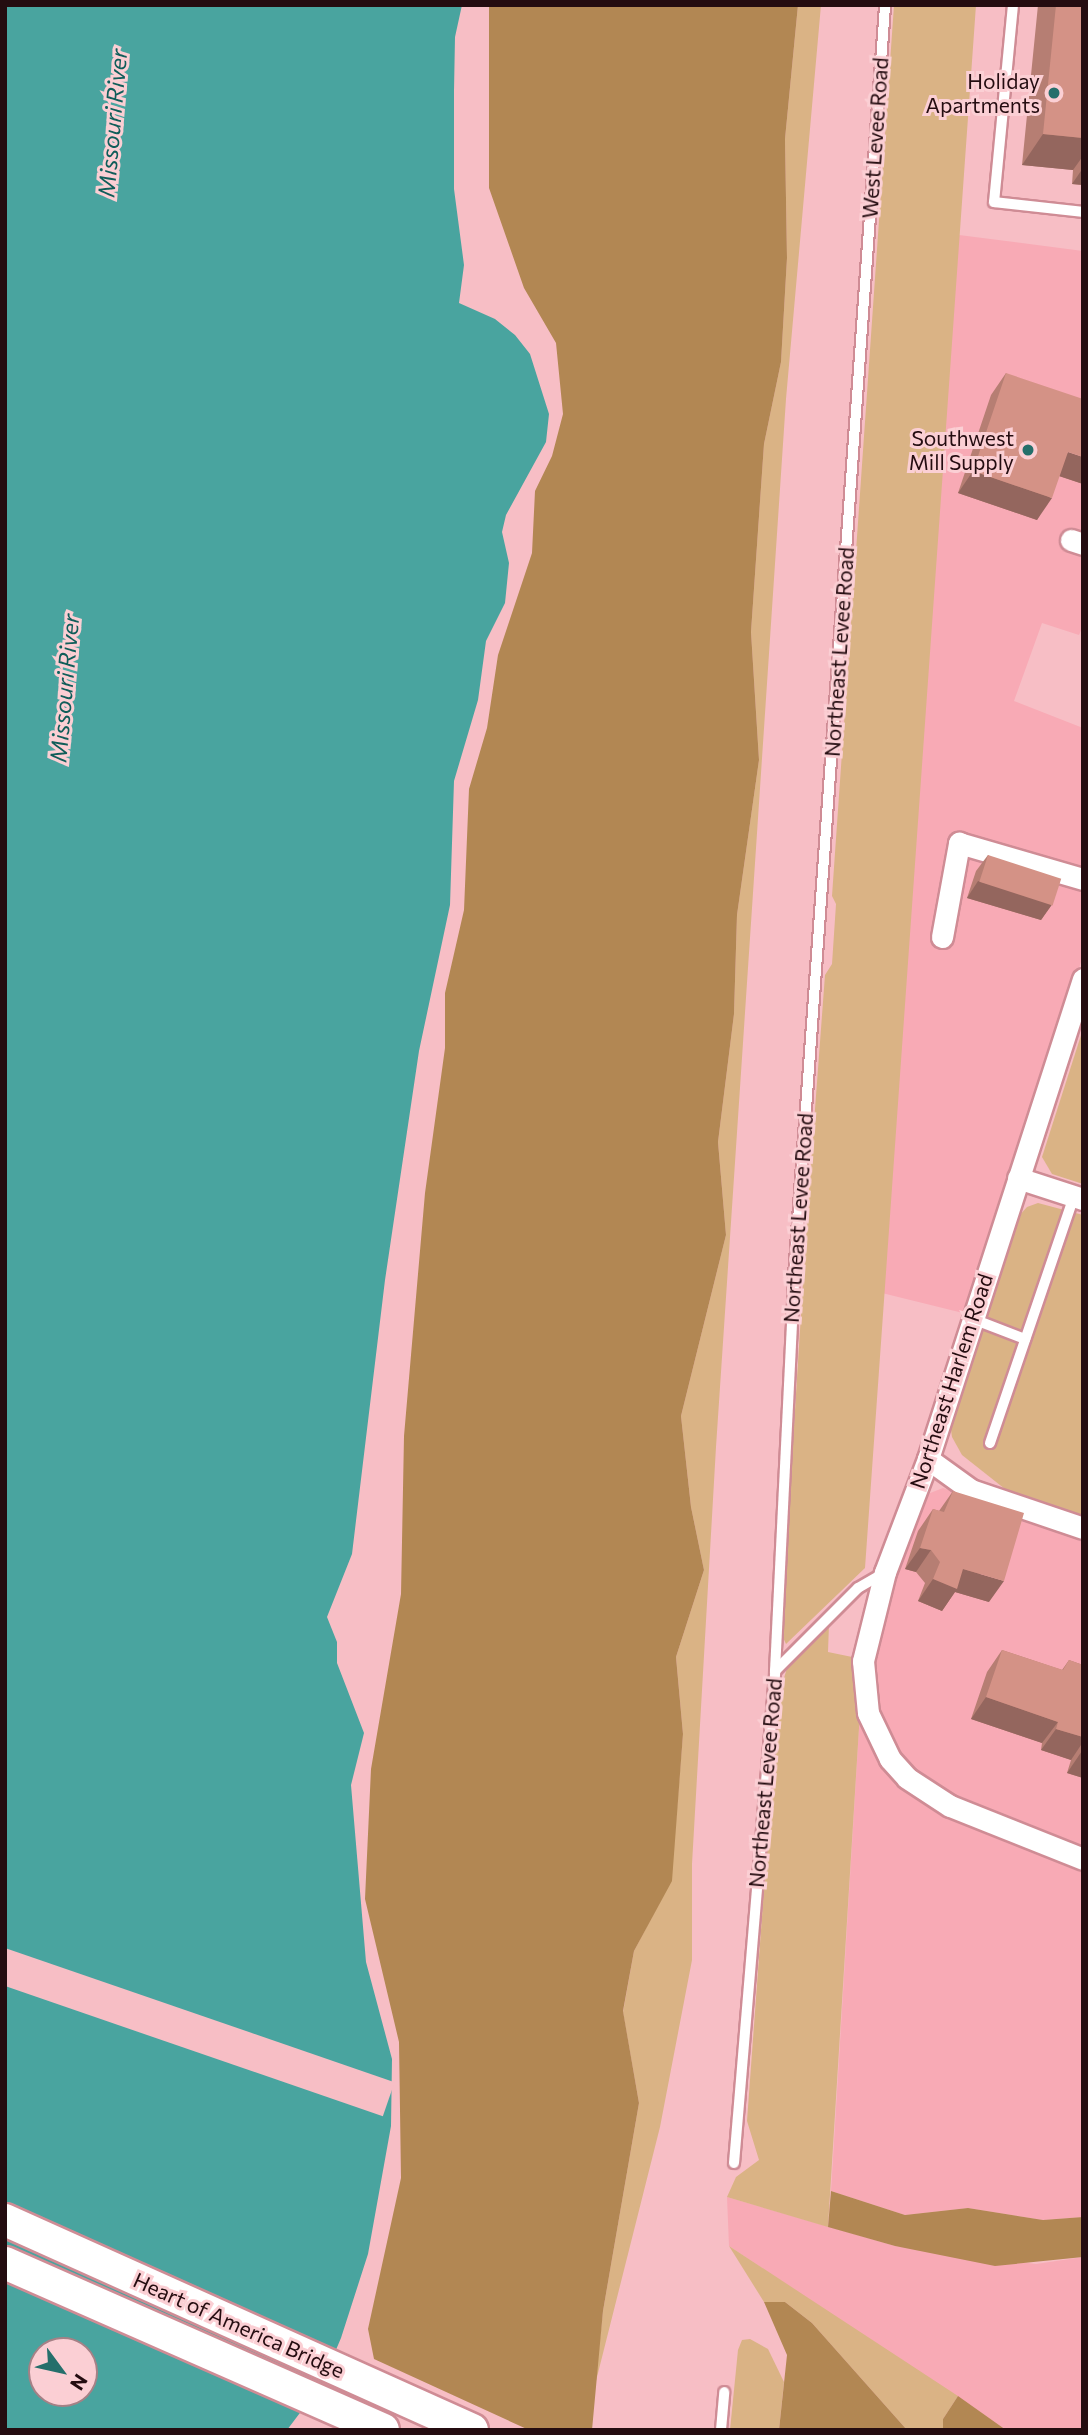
<!DOCTYPE html>
<style>
body{margin:0}
#map{position:relative;width:1088px;height:2435px;overflow:hidden;background:#f7bec5;font-family:Commissioner,sans-serif}
div>[style]{position:absolute}
.built>*{inset:0;background:#f8aab5}
.green>*{inset:0;background:#dab385}
.forest>*{inset:0;background:#b28753}
.water>*{inset:0;background:#49a49f}
.pier>*{inset:0;background:#f7bec5;transform-origin:0 0}
.roads{filter:drop-shadow(2px 0 #cf8c95) drop-shadow(-2px 0 #cf8c95) drop-shadow(0 2px #cf8c95) drop-shadow(0 -2px #cf8c95)}
.lane>*{height:10px;margin:-5px;padding:0 5px;transform-origin:5px;border-radius:5px;background:#fff}
.street>*{height:21px;margin:-10.5px;padding:0 10.5px;transform-origin:10.5px;border-radius:10.5px;background:#fff}
.primary>*{height:32px;margin:-16px;padding:0 16px;transform-origin:16px;border-radius:16px;background:#fff}
.wall>*{inset:0;background:#b67e73}
.shaded-wall>*{inset:0;background:#94665e}
.building>*{inset:0;background:#d49286;transform-origin:0 0}
.dots>*{width:19px;height:19px;translate:-50% -50%;box-sizing:border-box;border:4px solid #fbcfd4;border-radius:50%}
span{translate:-50% -50%;white-space:nowrap;text-align:center;line-height:1.15;-webkit-text-stroke:6px #fbcfd4;paint-order:stroke}
.poi-label{font-size:21px;color:#240c10}
.right{translate:-100% -50%;text-align:right}
.street-label{font-size:21px;color:#240c10}
.water-label{font-size:23px;color:#0f5d59;font-style:italic}
.frame{position:absolute;inset:0;border:7px solid #240c10;pointer-events:none}
.north{position:absolute;left:28px;top:2337px;width:70px;height:70px;box-sizing:border-box;background:#fbcfd4;border:2px solid #a58186;border-radius:50%;rotate:123deg;font-size:19px;font-weight:700;line-height:28px;text-align:center;color:#240c10}
.north::after{content:'';display:block;margin:auto;width:24px;height:32px;background:#256f6b;clip-path:polygon(50% 0,100% 100%,50% 72%,0 100%)}
</style>
<div id="map">
<div class="built">
<div style="clip-path:polygon(959px 235px,1083px 251px,1083px 626px,1079px 635px,1042px 623px,1014px 701px,1083px 728px,1083px 956px,963px 1313px,882px 1293px)"></div>
<div style="clip-path:polygon(943px 1488px,1083px 1536px,1083px 2217px,1043px 2220px,968px 2208px,905px 2215px,831px 2191px,860px 1712px,917px 1506px,925px 1495px)"></div>
<div style="clip-path:polygon(727px 2197px,895px 2246px,1036px 2264px,1083px 2257px,1083px 2430px,1006px 2430px,729px 2246px)"></div>
</div>
<div class="green">
<div style="clip-path:polygon(798px 5px,821px 5px,786px 399px,716px 1447px,692px 1864px,692px 1960px,660px 2127px,595px 2385px,603px 2311px,639px 2103px,623px 2012px,634px 1951px,671px 1881px,683px 1734px,676px 1657px,704px 1570px,691px 1507px,681px 1416px,726px 1235px,718px 1142px,734px 1014px,737px 915px,759px 760px,751px 632px,764px 444px,781px 362px,787px 258px,785px 139px)"></div>
<div style="clip-path:polygon(894px 5px,976px 5px,865px 1568px,786px 1644px,781px 1633px,808px 1203px,825px 975px,832px 964px,836px 904px,832px 896px)"></div>
<div style="clip-path:polygon(1083px 1029px,1083px 1184px,1052px 1174px,1042px 1157px)"></div>
<div style="clip-path:polygon(1038px 1203px,1083px 1215px,1083px 1515px,1010px 1493px,962px 1455px,952px 1437px,950px 1423px,1018px 1217px,1027px 1207px)"></div>
<div style="clip-path:polygon(829px 1624px,828px 1652px,857px 1658px,860px 1712px,828px 2227px,727px 2197px,736px 2177px,759px 2160px,747px 2121px,778px 1698px,787px 1668px)"></div>
<div style="clip-path:polygon(729px 2246px,958px 2396px,943px 2419px,943px 2430px,907px 2430px,812px 2323px,785px 2302px,764px 2302px)"></div>
<div style="clip-path:polygon(750px 2339px,768px 2349px,784px 2382px,779px 2430px,730px 2430px,738px 2350px,742px 2340px)"></div>
</div>
<div class="forest">
<div style="clip-path:polygon(489px 5px,798px 5px,785px 139px,787px 258px,781px 362px,764px 444px,751px 632px,759px 760px,737px 915px,734px 1014px,718px 1142px,726px 1235px,681px 1416px,691px 1507px,704px 1570px,676px 1657px,683px 1734px,672px 1881px,634px 1951px,623px 2011px,639px 2103px,603px 2311px,592px 2430px,529px 2430px,374px 2359px,368px 2329px,401px 2178px,399px 2042px,365px 1899px,371px 1769px,401px 1594px,404px 1436px,425px 1193px,445px 1048px,445px 993px,464px 910px,469px 789px,487px 728px,498px 655px,532px 553px,535px 491px,552px 456px,563px 414px,556px 343px,524px 288px,489px 188px)"></div>
<div style="clip-path:polygon(831px 2191px,905px 2215px,968px 2208px,1043px 2220px,1083px 2217px,1083px 2257px,995px 2266px,895px 2246px,828px 2227px)"></div>
<div style="clip-path:polygon(764px 2302px,785px 2302px,812px 2323px,907px 2430px,779px 2430px,787px 2355px)"></div>
<div style="clip-path:polygon(958px 2396px,1006px 2430px,943px 2430px,943px 2419px)"></div>
</div>
<div class="water">
<div style="clip-path:polygon(evenodd,5px 5px,462px 5px,455px 37px,454px 91px,454px 189px,464px 265px,459px 303px,495px 319px,515px 335px,530px 354px,549px 414px,546px 442px,506px 515px,502px 532px,509px 563px,505px 603px,486px 641px,478px 700px,454px 781px,450px 905px,419px 1051px,385px 1280px,352px 1554px,327px 1617px,337px 1642px,337px 1663px,364px 1733px,351px 1785px,366px 1962px,392px 2059px,391px 2126px,368px 2254px,341px 2338px,321px 2385px,287px 2430px,5px 2430px,5px 5px,42px 2351px,84px 2351px,84px 2393px,42px 2393px,42px 2351px)"></div>
</div>
<div class="pier">
<div style="left:5px;top:1948px;width:412px;height:36px;rotate:19deg"></div>
</div>
<div class="roads">
<div class="lane">
<div style="left:1013px;top:5px;width:198px;rotate:95.5deg"></div>
<div style="left:994px;top:202px;width:90px;rotate:6.4deg"></div>
<div style="left:973px;top:1319px;width:56px;rotate:21deg"></div>
<div style="left:990px;top:1443px;width:261px;rotate:-71.2deg"></div>
<div style="left:775px;top:1671px;width:117px;rotate:-45deg"></div>
<div style="left:858px;top:1588px;width:28px;rotate:-30deg"></div>
<div style="left:734px;top:2163px;width:494px;rotate:-85.2deg"></div>
<div style="left:775px;top:1671px;width:395px;rotate:-87.2deg"></div>
<div style="left:794px;top:1276px;width:1274px;rotate:-85.9deg"></div>
<div style="left:721px;top:2430px;width:38px;rotate:-85deg"></div>
</div>
<div class="street">
<div style="left:1071px;top:540px;width:13px;rotate:18deg"></div>
<div style="left:942px;top:937px;width:96px;rotate:-79.7deg"></div>
<div style="left:959px;top:843px;width:129px;rotate:16.2deg"></div>
<div style="left:1083px;top:979px;width:504px;rotate:107.9deg"></div>
<div style="left:928px;top:1459px;width:121px;rotate:110.8deg"></div>
<div style="left:885px;top:1572px;width:92px;rotate:103.9deg"></div>
<div style="left:863px;top:1661px;width:52px;rotate:84.5deg"></div>
<div style="left:868px;top:1713px;width:51px;rotate:64.4deg"></div>
<div style="left:890px;top:1759px;width:25px;rotate:48deg"></div>
<div style="left:907px;top:1778px;width:51px;rotate:33.1deg"></div>
<div style="left:950px;top:1806px;width:143px;rotate:21.7deg"></div>
<div style="left:1018px;top:1178px;width:68px;rotate:17.9deg"></div>
<div style="left:928px;top:1459px;width:53px;rotate:35.8deg"></div>
<div style="left:971px;top:1490px;width:118px;rotate:18.7deg"></div>
</div>
<div class="primary">
<div style="left:5px;top:2220px;width:512px;rotate:24.21deg"></div>
<div style="left:5px;top:2263px;width:413px;rotate:23.8deg"></div>
</div>
</div>
<div class="wall">
<div style="clip-path:polygon(1038px 5px,1083px 5px,1083px 185px,1072px 184px,1073px 170px,1022px 165px)"></div>
<div style="clip-path:polygon(1006px 373px,1083px 484px,1059px 476px,1037px 520px,958px 493px,991px 395px)"></div>
<div style="clip-path:polygon(988px 855px,1053px 903px,1041px 920px,967px 898px,976px 871px)"></div>
<div style="clip-path:polygon(953px 1491px,989px 1602px,955px 1592px,942px 1611px,918px 1601px,925px 1583px,916px 1572px,905px 1569px,918px 1531px,933px 1509px,939px 1511px)"></div>
<div style="clip-path:polygon(1002px 1650px,1062px 1670px,1069px 1660px,1083px 1665px,1083px 1778px,1067px 1773px,1071px 1760px,1041px 1750px,1042px 1743px,971px 1719px,987px 1672px)"></div>
</div>
<div class="shaded-wall">
<div style="clip-path:polygon(1043px 134px,1083px 138px,1083px 156px,1073px 170px,1022px 165px)"></div>
<div style="clip-path:polygon(1083px 168px,1083px 185px,1072px 184px)"></div>
<div style="clip-path:polygon(1068px 452px,1083px 457px,1083px 484px,1053px 474px)"></div>
<div style="clip-path:polygon(973px 471px,1052px 498px,1037px 520px,958px 493px)"></div>
<div style="clip-path:polygon(978px 881px,1053px 903px,1041px 920px,967px 898px)"></div>
<div style="clip-path:polygon(920px 1548px,931px 1550px,916px 1572px,905px 1569px)"></div>
<div style="clip-path:polygon(963px 1569px,1004px 1581px,989px 1602px,955px 1592px,942px 1611px,918px 1601px,933px 1579px)"></div>
<div style="clip-path:polygon(986px 1697px,1058px 1722px,1042px 1743px,971px 1719px)"></div>
<div style="clip-path:polygon(1056px 1729px,1083px 1737px,1083px 1742px,1071px 1760px,1041px 1750px)"></div>
<div style="clip-path:polygon(1082px 1751px,1083px 1751px,1083px 1778px,1067px 1773px)"></div>
</div>
<div class="building">
<div style="clip-path:polygon(1056px 5px,1083px 5px,1083px 138px,1043px 134px)"></div>
<div style="clip-path:polygon(1006px 373px,1083px 399px,1083px 457px,1068px 452px,1052px 498px,973px 471px)"></div>
<div style="left:988px;top:855px;width:77px;height:28px;rotate:18deg"></div>
<div style="clip-path:polygon(953px 1491px,1024px 1513px,1004px 1581px,963px 1569px,957px 1589px,933px 1579px,940px 1562px,931px 1550px,920px 1548px,933px 1509px,944px 1512px)"></div>
<div style="clip-path:polygon(1002px 1650px,1063px 1670px,1069px 1660px,1083px 1665px,1083px 1737px,1056px 1729px,1058px 1722px,986px 1697px)"></div>
</div>
<div class="dots">
<div style="left:1054px;top:93px;background:#256f6b"></div>
<div style="left:1028px;top:450px;background:#256f6b"></div>
</div>
<div class="poi-label">
<span class="right" style="left:1040px;top:93px">Holiday<br>Apartments</span>
<span class="right" style="left:1014px;top:450px">Southwest<br>Mill Supply</span>
</div>
<div class="street-label">
<span style="left:875px;top:138px;rotate:-86deg">West Levee Road</span>
<span style="left:839px;top:652px;rotate:-86deg">Northeast Levee Road</span>
<span style="left:798px;top:1218px;rotate:-86deg">Northeast Levee Road</span>
<span style="left:951px;top:1381px;rotate:-72deg">Northeast Harlem Road</span>
<span style="left:765px;top:1783px;rotate:-85deg">Northeast Levee Road</span>
<span style="left:239px;top:2325px;rotate:24deg">Heart of America Bridge</span>
</div>
<div class="water-label">
<span style="left:112px;top:123px;rotate:-85deg">Missouri River</span>
<span style="left:64px;top:688px;rotate:-85deg">Missouri River</span>
</div>
<div class="frame"></div>
<div class="north">N</div>
</div>
